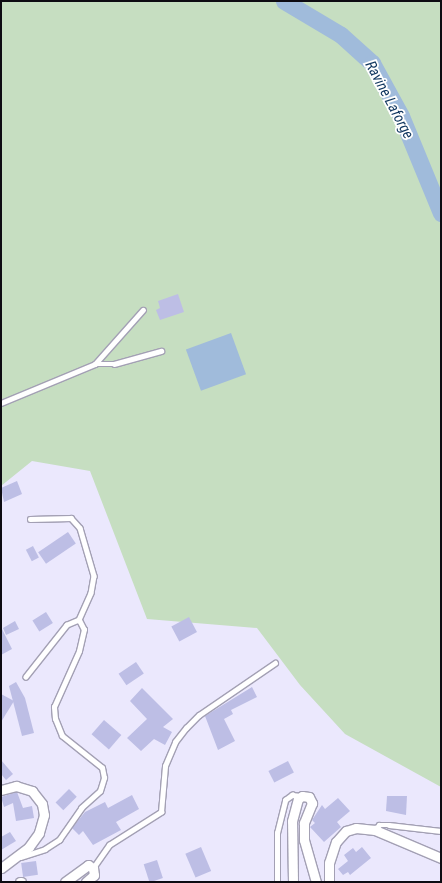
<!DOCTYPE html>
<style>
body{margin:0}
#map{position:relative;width:442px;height:883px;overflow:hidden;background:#ebe8fd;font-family:"Roboto Condensed",sans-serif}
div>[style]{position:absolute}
.green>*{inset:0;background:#c6dec1}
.water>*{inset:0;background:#a0bbdb;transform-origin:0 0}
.river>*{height:17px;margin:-8.5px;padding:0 8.5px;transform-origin:8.5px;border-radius:8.5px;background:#a0bbdb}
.building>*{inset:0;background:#bdbee5;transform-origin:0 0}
.roads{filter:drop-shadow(1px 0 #a3a0b4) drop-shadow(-1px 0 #a3a0b4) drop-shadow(0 1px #a3a0b4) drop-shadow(0 -1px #a3a0b4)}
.service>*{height:4.5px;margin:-2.25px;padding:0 2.25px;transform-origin:2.25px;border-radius:2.25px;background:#fff}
.minor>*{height:9px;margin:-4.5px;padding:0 4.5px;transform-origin:4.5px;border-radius:4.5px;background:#fff}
span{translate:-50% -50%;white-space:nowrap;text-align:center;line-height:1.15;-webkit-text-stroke:3.5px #fff;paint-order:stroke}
.water-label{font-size:15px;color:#10365f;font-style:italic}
.frame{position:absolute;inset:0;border:2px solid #0d0b12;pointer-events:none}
</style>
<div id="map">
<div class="green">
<div style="clip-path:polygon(1px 1px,441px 1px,441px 787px,345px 734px,300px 685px,257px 628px,147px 619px,90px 471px,32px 461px,1px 486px)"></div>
</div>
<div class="water">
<div style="left:231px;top:333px;width:44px;height:48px;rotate:70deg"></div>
</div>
<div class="river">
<div style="left:284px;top:1px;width:66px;rotate:30.8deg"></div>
<div style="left:341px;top:35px;width:42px;rotate:42.1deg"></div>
<div style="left:372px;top:63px;width:60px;rotate:61.3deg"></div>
<div style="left:401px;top:116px;width:105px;rotate:67.6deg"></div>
</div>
<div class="building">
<div style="clip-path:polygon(178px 294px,184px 312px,160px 320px,156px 310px,160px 308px,158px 301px)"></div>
<div style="clip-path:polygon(17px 481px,22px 494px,4px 502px,1px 488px)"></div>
<div style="left:68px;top:532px;width:14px;height:36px;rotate:56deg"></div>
<div style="left:33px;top:546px;width:13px;height:8px;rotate:63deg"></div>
<div style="left:46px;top:612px;width:13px;height:16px;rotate:58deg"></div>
<div style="left:189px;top:617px;width:17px;height:20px;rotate:62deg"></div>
<div style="clip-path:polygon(15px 621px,19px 629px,6px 635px,3px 628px)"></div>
<div style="clip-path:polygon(1px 627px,12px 649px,1px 655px)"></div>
<div style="left:136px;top:662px;width:14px;height:21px;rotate:56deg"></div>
<div style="clip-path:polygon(16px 682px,25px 698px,34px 733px,22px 736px,9px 686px)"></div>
<div style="clip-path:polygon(252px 687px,257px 697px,231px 710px,233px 714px,224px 719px,235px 741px,218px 750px,205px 716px)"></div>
<div style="clip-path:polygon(142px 688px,173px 719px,163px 727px,172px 732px,165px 745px,154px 739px,141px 751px,127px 738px,147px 719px,130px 701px)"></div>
<div style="clip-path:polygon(1px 694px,14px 701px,1px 722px)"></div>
<div style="left:104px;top:720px;width:23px;height:19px;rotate:41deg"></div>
<div style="clip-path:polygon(1px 760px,13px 774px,6px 780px,1px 774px)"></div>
<div style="left:288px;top:761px;width:13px;height:22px;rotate:63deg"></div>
<div style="left:69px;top:789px;width:11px;height:19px;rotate:45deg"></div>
<div style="clip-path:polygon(17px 792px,23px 808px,32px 806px,34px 818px,16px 821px,13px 803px,4px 807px,1px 797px)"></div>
<div style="clip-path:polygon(132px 795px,139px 809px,116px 822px,121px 830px,93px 845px,83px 831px,79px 835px,72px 828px,85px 812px,105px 802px,108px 808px)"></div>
<div style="clip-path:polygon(387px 796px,407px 796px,406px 815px,386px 811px)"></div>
<div style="clip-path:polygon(338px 798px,350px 811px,337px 822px,341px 827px,324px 842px,310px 827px,315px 823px,312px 820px,322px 805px,325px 809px)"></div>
<div style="clip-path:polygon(10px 832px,16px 841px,1px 850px,1px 837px)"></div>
<div style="left:201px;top:847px;width:26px;height:17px;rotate:67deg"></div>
<div style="clip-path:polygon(362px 847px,371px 858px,350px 875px,348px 872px,343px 875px,338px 869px,348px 861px,344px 855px,353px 848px,356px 852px)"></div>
<div style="left:157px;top:860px;width:19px;height:14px;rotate:72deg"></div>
<div style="left:36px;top:861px;width:14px;height:15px;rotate:82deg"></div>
</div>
<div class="roads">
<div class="service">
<div style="left:95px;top:364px;width:72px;rotate:-48.4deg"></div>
<div style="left:1px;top:403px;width:102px;rotate:-22.5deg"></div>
<div style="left:95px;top:364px;width:19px"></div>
<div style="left:114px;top:364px;width:49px;rotate:-15.5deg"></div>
<div style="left:30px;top:519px;width:41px;rotate:-1.4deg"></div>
<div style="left:71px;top:518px;width:13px;rotate:48deg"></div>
<div style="left:80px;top:528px;width:50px;rotate:73.7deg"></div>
<div style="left:94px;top:576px;width:17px;rotate:100deg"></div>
<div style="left:91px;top:593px;width:30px;rotate:114deg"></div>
<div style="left:375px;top:830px;width:6px;rotate:-51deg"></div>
<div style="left:379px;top:825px;width:10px"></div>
<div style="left:389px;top:825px;width:52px;rotate:6.6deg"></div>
<div style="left:21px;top:857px;width:25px;rotate:-18deg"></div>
<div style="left:45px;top:849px;width:17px;rotate:-33deg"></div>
<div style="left:59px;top:840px;width:39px;rotate:-55deg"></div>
<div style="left:81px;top:808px;width:25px;rotate:-42deg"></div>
<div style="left:100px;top:791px;width:14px;rotate:-73deg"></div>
<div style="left:104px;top:778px;width:10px;rotate:-101deg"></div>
<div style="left:102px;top:768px;width:51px;rotate:-141.3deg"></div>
<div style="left:62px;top:736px;width:18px;rotate:-112deg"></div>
<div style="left:55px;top:719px;width:12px;rotate:-95deg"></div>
<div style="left:54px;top:707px;width:61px;rotate:-65.9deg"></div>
<div style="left:79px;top:651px;width:22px;rotate:-77deg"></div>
<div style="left:84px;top:630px;width:11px;rotate:-117deg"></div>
<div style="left:79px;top:620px;width:13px;rotate:157deg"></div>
<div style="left:67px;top:625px;width:66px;rotate:128.3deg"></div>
<div style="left:93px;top:868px;width:28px;rotate:-55deg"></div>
<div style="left:109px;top:845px;width:62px;rotate:-32.4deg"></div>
<div style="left:161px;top:812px;width:46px;rotate:-85deg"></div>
<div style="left:165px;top:766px;width:26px;rotate:-67deg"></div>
<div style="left:175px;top:742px;width:18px;rotate:-52deg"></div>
<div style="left:186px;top:728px;width:18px;rotate:-45deg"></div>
<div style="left:199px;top:715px;width:92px;rotate:-34.4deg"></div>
<div style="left:277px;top:882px;width:49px;rotate:-90deg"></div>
<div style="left:277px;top:833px;width:34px;rotate:-76deg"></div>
<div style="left:285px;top:800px;width:9px;rotate:-36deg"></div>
<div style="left:292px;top:795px;width:9px;rotate:6deg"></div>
</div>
<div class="minor">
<div style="left:1px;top:790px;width:16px;rotate:-15deg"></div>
<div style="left:16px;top:786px;width:17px;rotate:17deg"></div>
<div style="left:32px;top:791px;width:16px;rotate:52deg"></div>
<div style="left:42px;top:804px;width:11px;rotate:80deg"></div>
<div style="left:44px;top:815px;width:19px;rotate:106deg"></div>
<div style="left:39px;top:833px;width:17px;rotate:126deg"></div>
<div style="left:29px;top:847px;width:35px;rotate:143deg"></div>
<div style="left:20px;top:882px;width:1px"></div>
<div style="left:65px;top:882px;width:29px;rotate:-36deg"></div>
<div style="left:88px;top:865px;width:6px;rotate:31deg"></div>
<div style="left:93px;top:868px;width:7px;rotate:82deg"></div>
<div style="left:94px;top:875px;width:11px;rotate:139deg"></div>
<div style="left:293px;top:882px;width:61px;rotate:-90.9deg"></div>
<div style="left:292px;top:821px;width:23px;rotate:-75deg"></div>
<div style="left:298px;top:799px;width:5px;rotate:-37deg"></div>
<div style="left:302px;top:796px;width:7px;rotate:8deg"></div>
<div style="left:309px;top:797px;width:7px;rotate:63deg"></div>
<div style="left:312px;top:803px;width:22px;rotate:112deg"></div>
<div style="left:304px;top:823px;width:17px;rotate:90deg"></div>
<div style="left:304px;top:840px;width:44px;rotate:74.1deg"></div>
<div style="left:329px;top:882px;width:19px;rotate:-90deg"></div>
<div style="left:329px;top:863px;width:22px;rotate:-72deg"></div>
<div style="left:336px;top:842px;width:15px;rotate:-48deg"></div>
<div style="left:346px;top:831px;width:10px;rotate:-17deg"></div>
<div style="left:356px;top:828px;width:19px;rotate:6deg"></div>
<div style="left:375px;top:830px;width:72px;rotate:23deg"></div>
</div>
</div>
<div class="water-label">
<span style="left:389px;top:100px;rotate:62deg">Ravine Laforge</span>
</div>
<div class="frame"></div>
</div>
